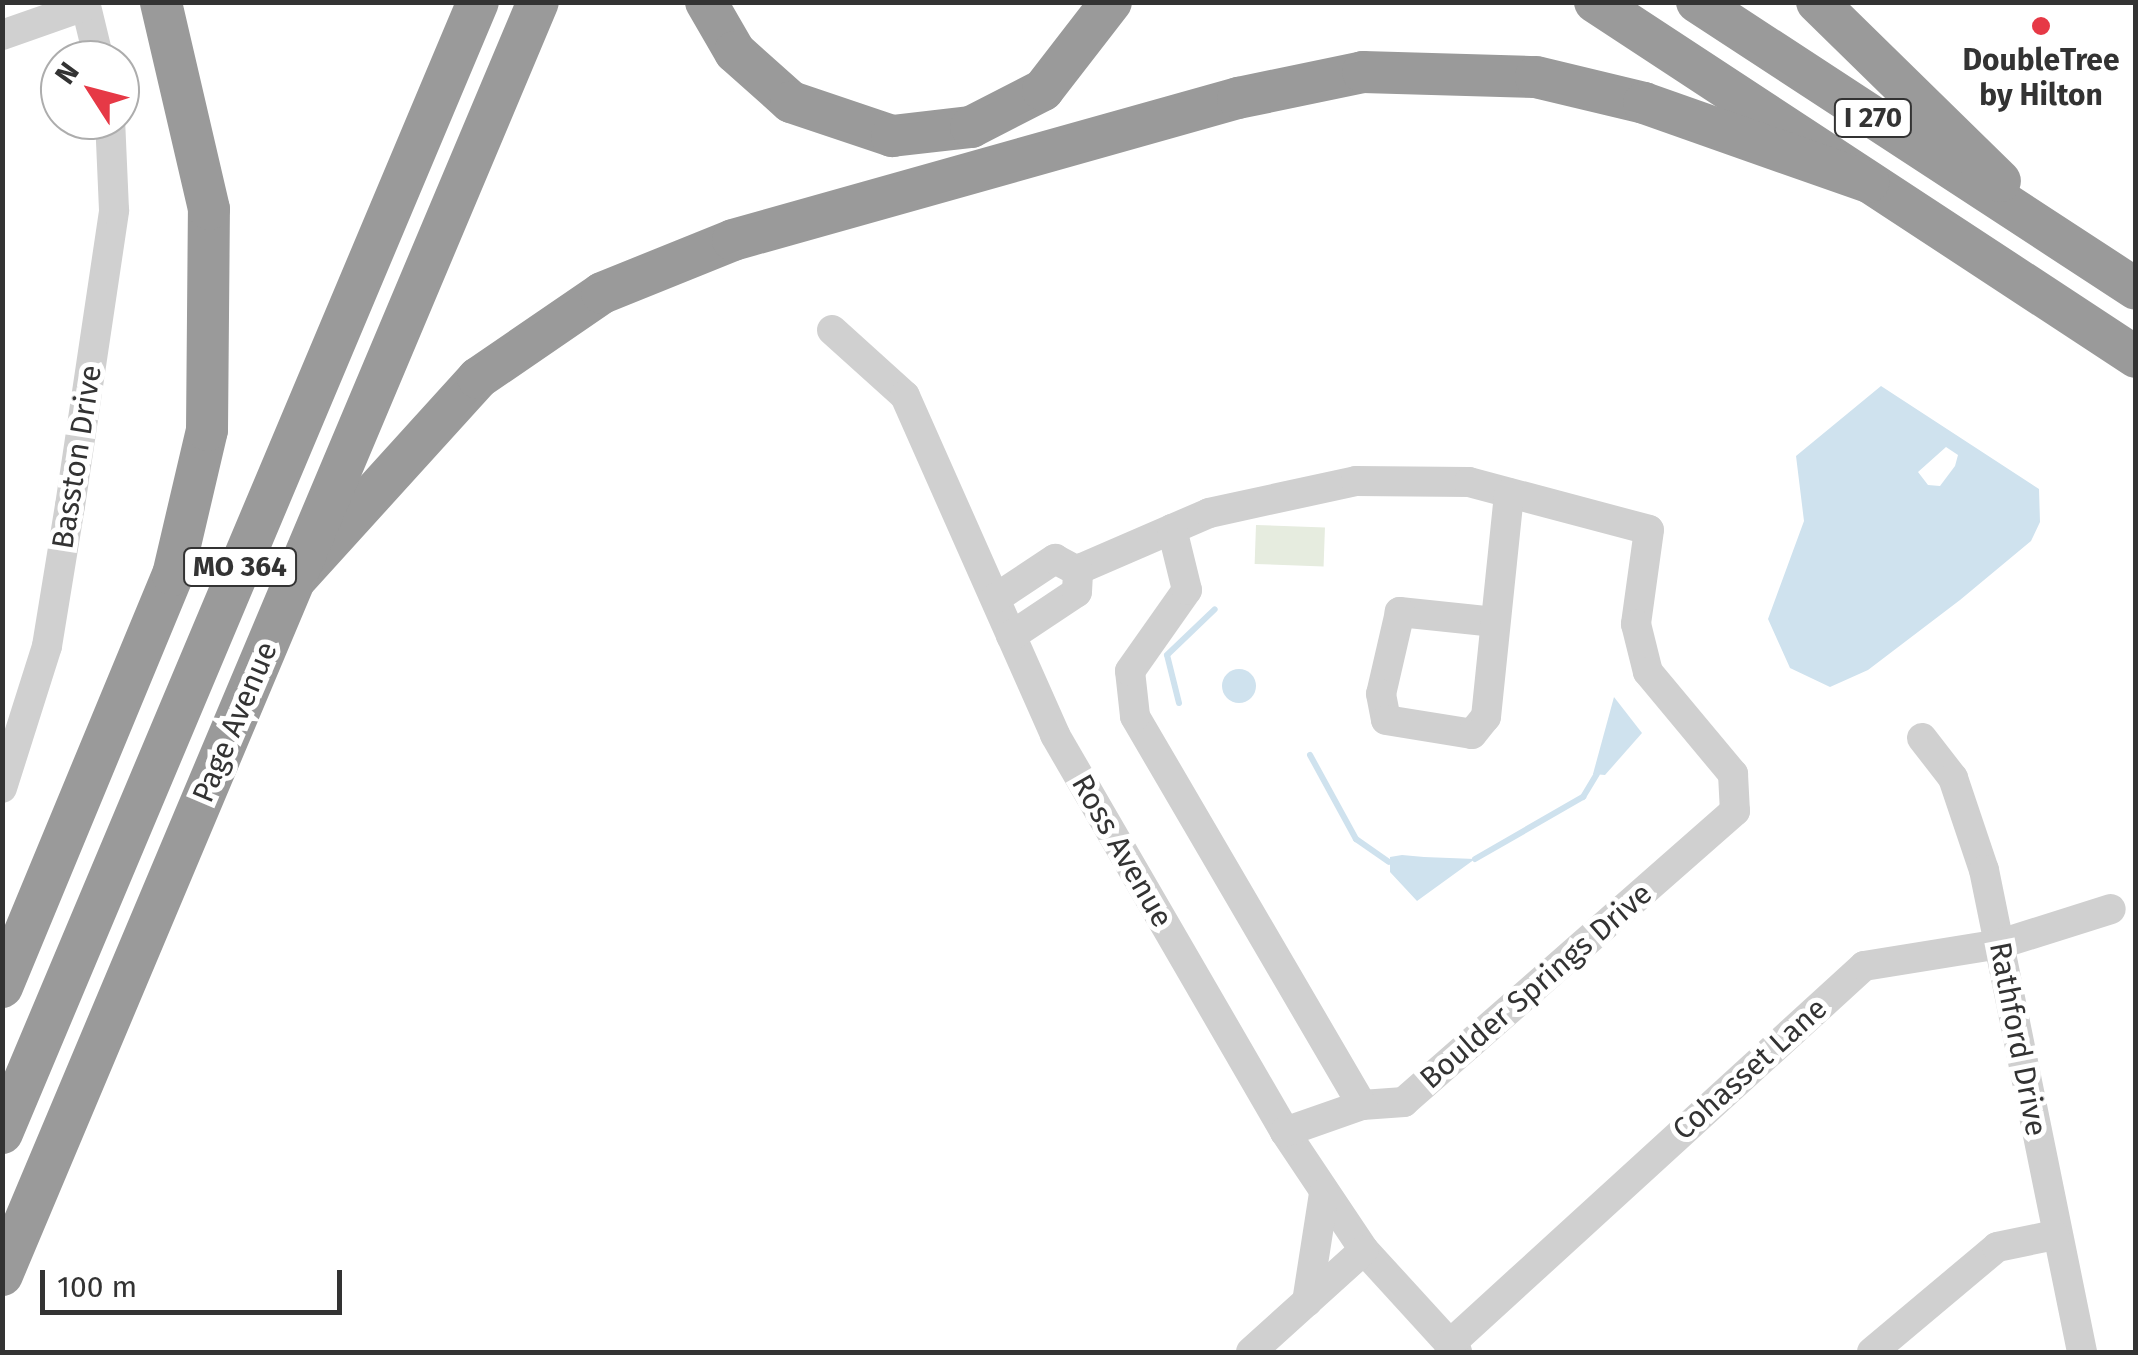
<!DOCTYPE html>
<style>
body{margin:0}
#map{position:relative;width:2138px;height:1355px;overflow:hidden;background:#fff;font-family:"Fira Sans",sans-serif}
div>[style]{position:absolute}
.green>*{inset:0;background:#e6ecdf;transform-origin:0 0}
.water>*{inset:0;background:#cfe2ee}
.round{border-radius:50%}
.stream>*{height:6px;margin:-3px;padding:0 3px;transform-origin:3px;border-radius:3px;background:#cfe2ee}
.minor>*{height:30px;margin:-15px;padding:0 15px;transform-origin:15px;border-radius:15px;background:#d0d0d0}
.highway>*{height:42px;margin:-21px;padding:0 21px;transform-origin:21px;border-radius:21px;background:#9a9a9a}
.dots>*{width:28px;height:28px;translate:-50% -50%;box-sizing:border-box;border:5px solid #fff;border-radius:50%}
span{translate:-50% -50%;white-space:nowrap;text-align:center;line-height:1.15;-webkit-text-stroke:10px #fff;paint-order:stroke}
.shield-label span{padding:2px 8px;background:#fff;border:2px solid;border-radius:8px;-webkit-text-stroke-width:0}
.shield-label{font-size:28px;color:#333;font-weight:700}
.poi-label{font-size:30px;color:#333;font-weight:700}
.street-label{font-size:30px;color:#333}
.frame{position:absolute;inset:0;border:5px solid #333;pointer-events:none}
.north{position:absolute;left:40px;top:40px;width:100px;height:100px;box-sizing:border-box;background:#fff;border:2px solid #adadad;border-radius:50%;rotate:306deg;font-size:28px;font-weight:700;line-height:40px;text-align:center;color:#333}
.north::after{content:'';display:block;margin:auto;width:35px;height:45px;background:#e63946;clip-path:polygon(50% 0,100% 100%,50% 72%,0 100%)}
.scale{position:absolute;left:40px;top:1270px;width:302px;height:45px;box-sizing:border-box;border:5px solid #333;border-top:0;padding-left:12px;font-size:30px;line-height:35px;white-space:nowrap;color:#333;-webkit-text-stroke:8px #fff;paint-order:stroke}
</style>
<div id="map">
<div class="green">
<div style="left:1256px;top:525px;width:69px;height:39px;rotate:2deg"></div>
</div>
<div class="water">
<div style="clip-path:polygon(evenodd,1881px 386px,2039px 489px,2040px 522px,2031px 541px,1960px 600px,1868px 670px,1830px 687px,1790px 668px,1768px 619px,1804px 521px,1796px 456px,1881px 386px,1946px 447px,1958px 455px,1955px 466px,1940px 486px,1928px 485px,1918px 472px,1946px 447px)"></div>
<div class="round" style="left:1222px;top:669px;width:34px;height:34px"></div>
<div style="clip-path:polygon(1614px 697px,1642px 733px,1605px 775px,1593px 774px)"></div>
<div style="clip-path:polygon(1402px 855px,1424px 857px,1475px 859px,1417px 901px,1390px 872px,1390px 857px)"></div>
</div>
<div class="stream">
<div style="left:1179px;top:703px;width:49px;rotate:-104deg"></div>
<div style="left:1167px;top:655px;width:66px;rotate:-43.8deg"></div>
<div style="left:1310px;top:755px;width:96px;rotate:61.3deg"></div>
<div style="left:1356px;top:839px;width:40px;rotate:34.9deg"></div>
<div style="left:1475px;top:859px;width:125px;rotate:-29.9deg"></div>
<div style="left:1583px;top:797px;width:27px;rotate:-59deg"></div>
</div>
<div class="minor">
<div style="left:85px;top:2px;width:60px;rotate:76.4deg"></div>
<div style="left:2px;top:35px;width:88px;rotate:-19.3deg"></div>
<div style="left:832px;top:330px;width:98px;rotate:42.1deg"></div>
<div style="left:905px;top:396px;width:371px;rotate:66.1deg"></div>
<div style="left:1055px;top:735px;width:459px;rotate:59.9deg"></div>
<div style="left:1285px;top:1132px;width:142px;rotate:56.2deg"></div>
<div style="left:1364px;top:1250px;width:138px;rotate:47.6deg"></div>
<div style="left:1078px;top:571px;width:5px;rotate:-37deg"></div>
<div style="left:1082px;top:568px;width:138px;rotate:-23.4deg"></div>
<div style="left:1209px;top:513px;width:150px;rotate:-12.3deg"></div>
<div style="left:1356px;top:481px;width:113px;rotate:0.5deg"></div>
<div style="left:1469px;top:482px;width:186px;rotate:14.9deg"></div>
<div style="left:1649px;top:530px;width:95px;rotate:97.9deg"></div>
<div style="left:1636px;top:624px;width:49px;rotate:76deg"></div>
<div style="left:1648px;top:672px;width:133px;rotate:50.2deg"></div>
<div style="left:1733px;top:774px;width:37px;rotate:87deg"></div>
<div style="left:1735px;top:811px;width:441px;rotate:138.7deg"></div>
<div style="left:1404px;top:1102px;width:42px;rotate:175.9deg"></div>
<div style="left:1362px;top:1105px;width:450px;rotate:-120.3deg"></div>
<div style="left:1135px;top:716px;width:45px;rotate:-96.3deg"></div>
<div style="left:1130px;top:671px;width:99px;rotate:-54.9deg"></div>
<div style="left:1187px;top:590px;width:63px;rotate:-103.8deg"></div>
<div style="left:996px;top:598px;width:71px;rotate:-33.5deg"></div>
<div style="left:1055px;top:559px;width:26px;rotate:28deg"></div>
<div style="left:1495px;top:622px;width:96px;rotate:-174deg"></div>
<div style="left:1400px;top:612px;width:84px;rotate:103deg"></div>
<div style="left:1381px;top:694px;width:26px;rotate:79deg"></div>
<div style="left:1386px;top:720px;width:87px;rotate:9.2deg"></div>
<div style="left:1472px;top:734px;width:22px;rotate:-51deg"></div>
<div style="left:1486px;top:717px;width:225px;rotate:-84.1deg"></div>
<div style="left:1011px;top:636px;width:79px;rotate:-33.7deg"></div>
<div style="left:1077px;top:592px;width:21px;rotate:-87deg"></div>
<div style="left:1922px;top:738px;width:51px;rotate:52.2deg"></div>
<div style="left:1953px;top:778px;width:97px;rotate:71.4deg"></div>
<div style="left:1984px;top:870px;width:492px;rotate:78.5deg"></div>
<div style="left:2px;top:788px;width:149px;rotate:-72.4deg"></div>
<div style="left:47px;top:646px;width:142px;rotate:-80.7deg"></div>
<div style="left:70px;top:506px;width:299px;rotate:-81.5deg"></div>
<div style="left:114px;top:210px;width:90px;rotate:-92.5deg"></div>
<div style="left:1285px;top:1132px;width:82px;rotate:-19.3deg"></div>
<div style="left:1307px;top:1302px;width:110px;rotate:-81.1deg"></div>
<div style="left:1449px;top:1345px;width:562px;rotate:-42.4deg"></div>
<div style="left:1864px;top:966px;width:138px;rotate:-9.2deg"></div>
<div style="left:2000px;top:944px;width:116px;rotate:-17.5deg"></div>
<div style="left:1251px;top:1352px;width:152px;rotate:-42.1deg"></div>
<div style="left:1872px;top:1352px;width:163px;rotate:-40deg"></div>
<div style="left:1997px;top:1247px;width:59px;rotate:-11.7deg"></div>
</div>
<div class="highway">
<div style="left:706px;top:2px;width:58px;rotate:59.9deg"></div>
<div style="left:735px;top:52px;width:75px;rotate:41.8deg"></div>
<div style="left:791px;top:102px;width:107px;rotate:18.6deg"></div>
<div style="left:892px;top:136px;width:80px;rotate:-6.5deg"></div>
<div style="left:971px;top:127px;width:81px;rotate:-27.2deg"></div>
<div style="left:1043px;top:90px;width:111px;rotate:-52.3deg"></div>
<div style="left:1595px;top:2px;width:647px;rotate:33.27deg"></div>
<div style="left:1697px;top:2px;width:524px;rotate:33.17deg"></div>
<div style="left:1817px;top:2px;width:256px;rotate:44.4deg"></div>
<div style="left:294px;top:581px;width:274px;rotate:-47.8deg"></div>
<div style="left:478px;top:378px;width:150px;rotate:-34.4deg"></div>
<div style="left:602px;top:293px;width:141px;rotate:-22deg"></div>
<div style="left:733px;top:240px;width:525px;rotate:-15.71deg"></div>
<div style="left:1238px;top:98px;width:128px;rotate:-11.7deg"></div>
<div style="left:1363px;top:72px;width:173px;rotate:1.7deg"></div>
<div style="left:1536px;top:77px;width:111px;rotate:13.5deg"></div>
<div style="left:1644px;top:103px;width:238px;rotate:19.4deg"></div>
<div style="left:2px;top:987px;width:446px;rotate:-67.5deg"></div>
<div style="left:173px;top:575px;width:149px;rotate:-76.8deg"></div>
<div style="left:207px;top:430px;width:221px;rotate:-89.5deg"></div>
<div style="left:209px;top:209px;width:212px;rotate:-103.1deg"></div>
<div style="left:2px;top:1133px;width:1227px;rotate:-67.18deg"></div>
<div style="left:2px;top:1275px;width:1381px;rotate:-67.17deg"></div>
</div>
<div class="dots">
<div style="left:2041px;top:26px;background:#e63946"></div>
</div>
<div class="shield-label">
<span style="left:1873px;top:118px">I 270</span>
<span style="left:240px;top:567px">MO 364</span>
</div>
<div class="poi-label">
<span style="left:2041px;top:77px">DoubleTree<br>by Hilton</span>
</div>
<div class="street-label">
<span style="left:77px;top:457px;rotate:-81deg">Basston Drive</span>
<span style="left:235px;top:722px;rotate:-67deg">Page Avenue</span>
<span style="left:1122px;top:851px;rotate:60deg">Ross Avenue</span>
<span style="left:1536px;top:986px;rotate:-41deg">Boulder Springs Drive</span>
<span style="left:2018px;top:1039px;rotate:79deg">Rathford Drive</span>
<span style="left:1750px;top:1069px;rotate:-42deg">Cohasset Lane</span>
</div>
<div class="frame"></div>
<div class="north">N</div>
<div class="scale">100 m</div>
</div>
